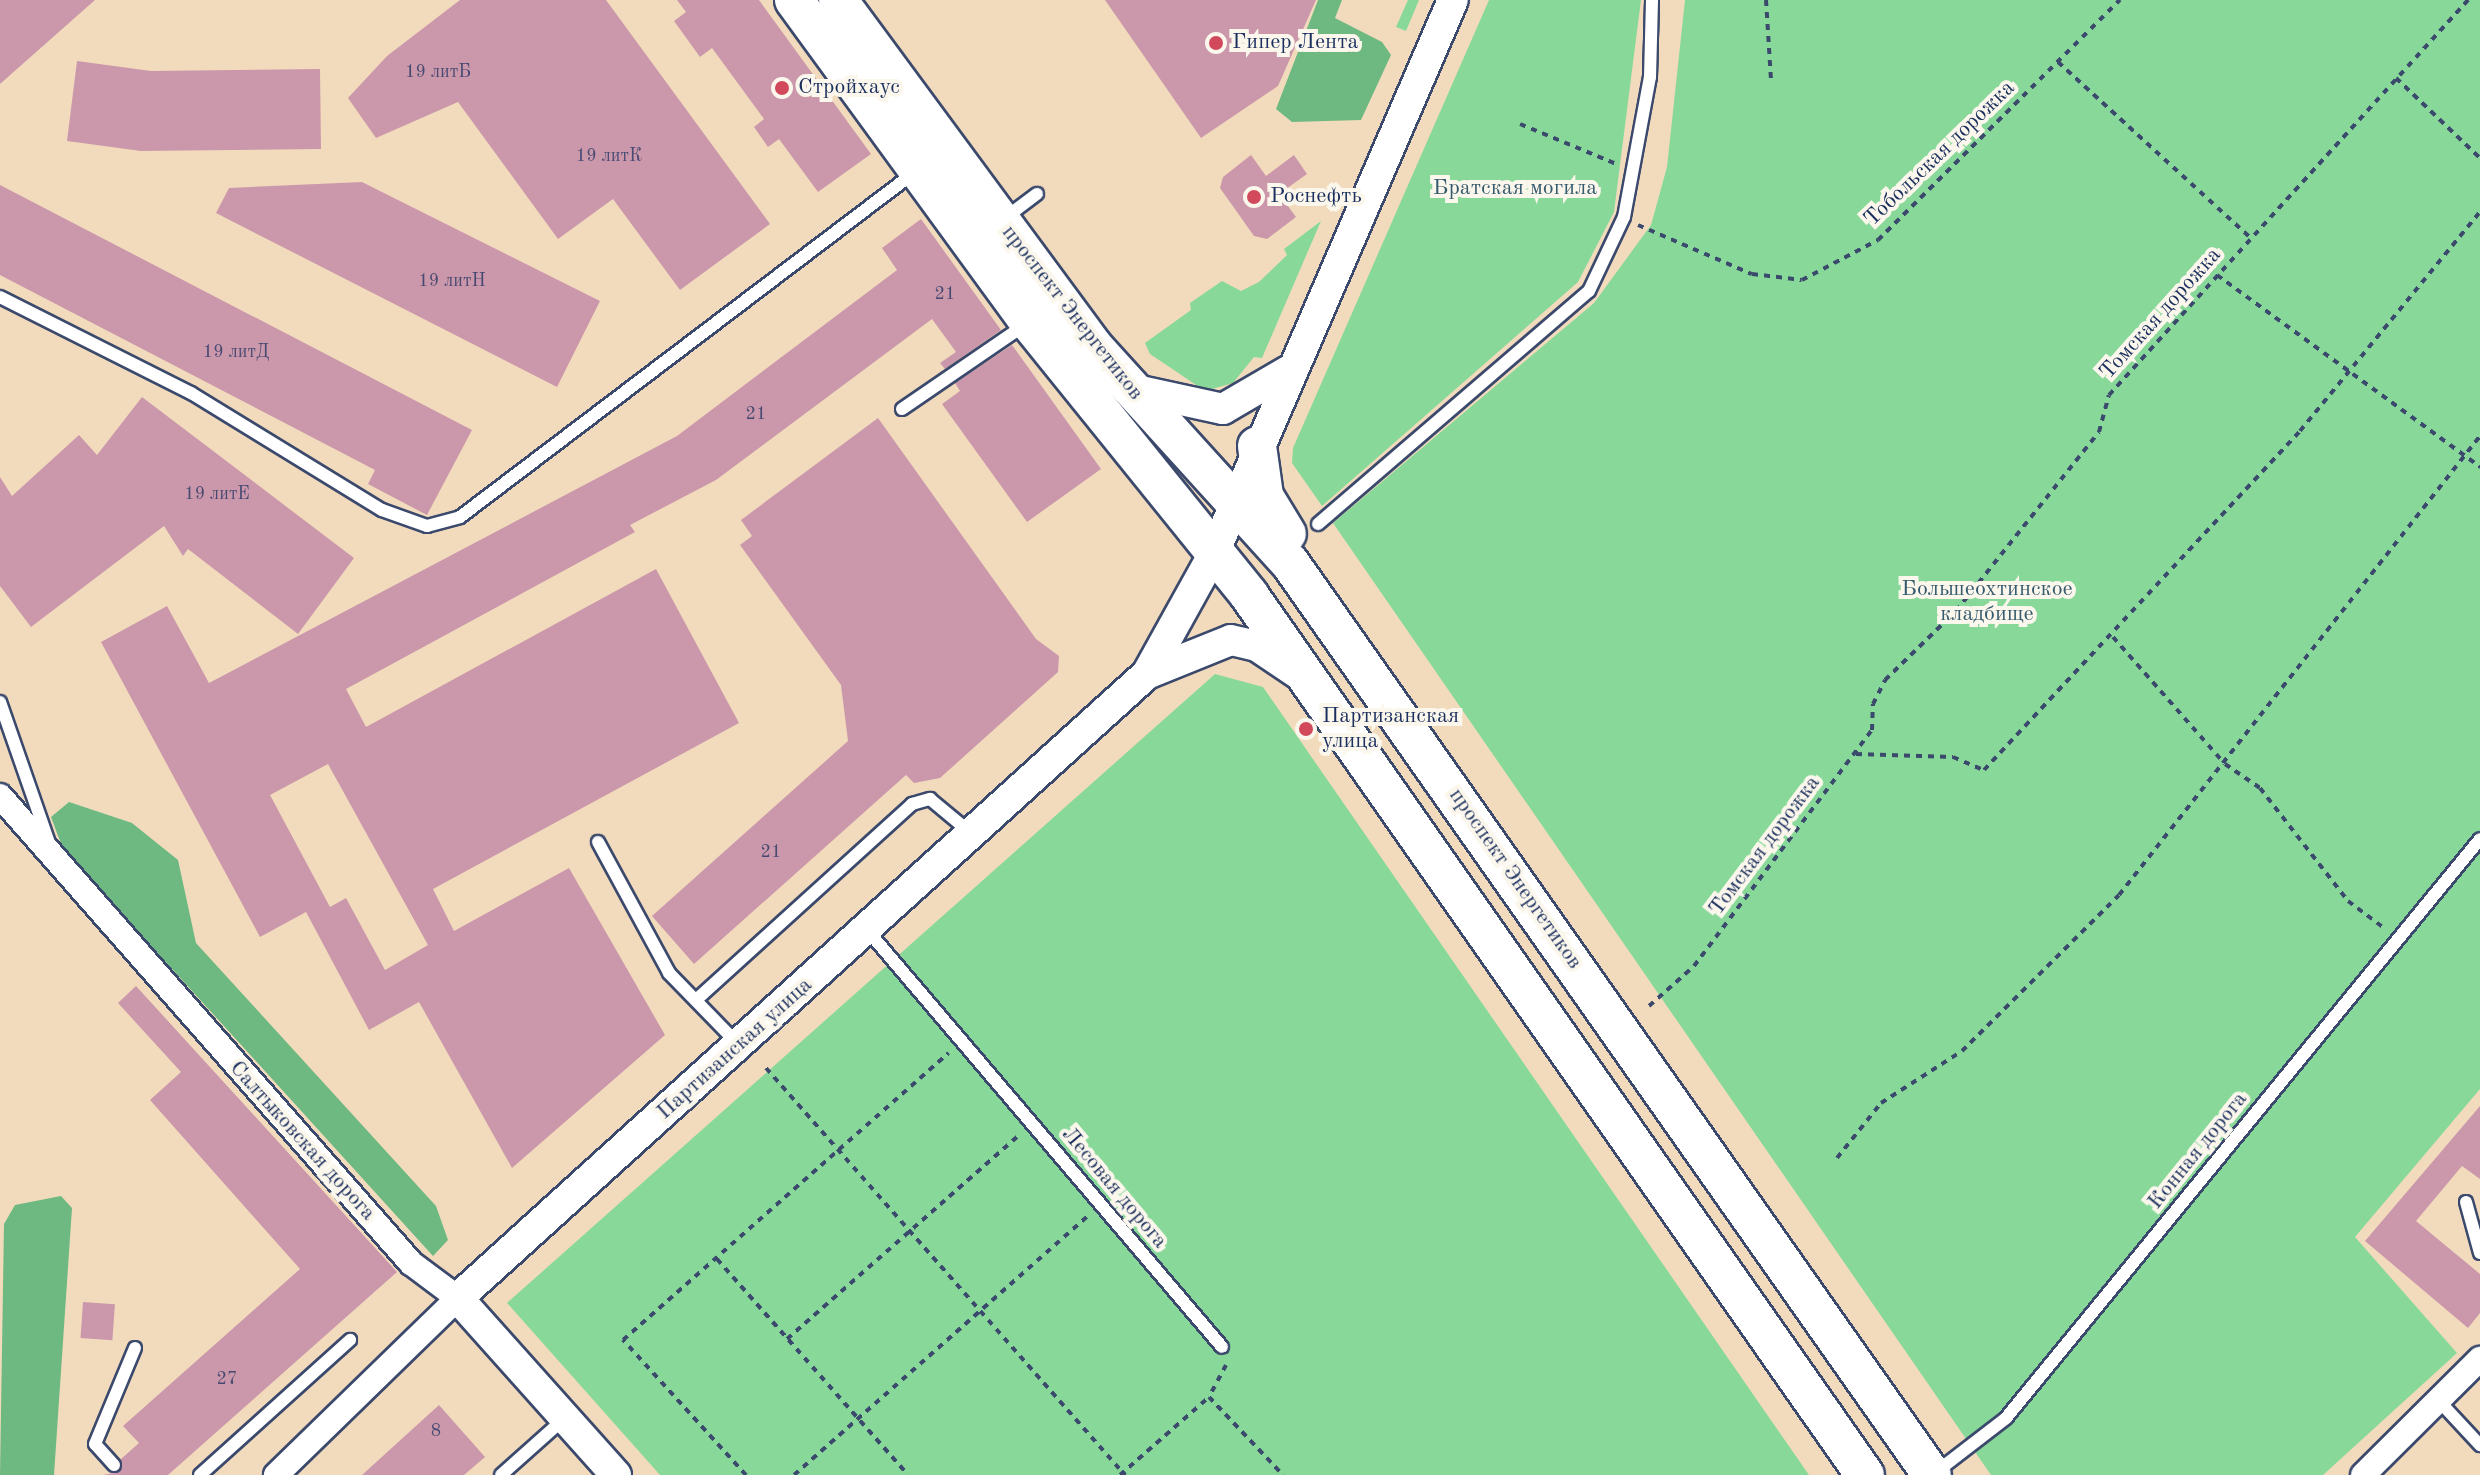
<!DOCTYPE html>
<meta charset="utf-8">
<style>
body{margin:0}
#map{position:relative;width:2480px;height:1475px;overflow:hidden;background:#f2dbbc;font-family:"Old Standard TT",serif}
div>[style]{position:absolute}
.green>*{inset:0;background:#88d999}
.forest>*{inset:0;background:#6eb981}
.building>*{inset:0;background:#cb98ab;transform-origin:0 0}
.path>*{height:4px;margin-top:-2px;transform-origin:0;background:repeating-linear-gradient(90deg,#3b496c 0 6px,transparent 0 12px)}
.roads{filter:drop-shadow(2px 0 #3b496c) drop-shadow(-2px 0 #3b496c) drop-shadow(0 2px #3b496c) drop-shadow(0 -2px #3b496c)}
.service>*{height:12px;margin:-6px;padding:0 6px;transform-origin:6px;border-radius:6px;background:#fff}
.minor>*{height:24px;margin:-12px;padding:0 12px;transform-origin:12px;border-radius:12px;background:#fff}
.tertiary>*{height:30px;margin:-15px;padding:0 15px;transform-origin:15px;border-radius:15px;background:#fff}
.primary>*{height:38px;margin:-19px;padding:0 19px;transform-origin:19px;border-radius:19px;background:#fff}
.dots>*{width:22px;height:22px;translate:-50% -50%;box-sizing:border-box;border:4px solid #fbf7ec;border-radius:50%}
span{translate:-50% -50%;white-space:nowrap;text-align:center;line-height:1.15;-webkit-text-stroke:8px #fbf7ec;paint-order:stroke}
.number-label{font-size:18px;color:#474971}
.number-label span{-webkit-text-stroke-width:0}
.poi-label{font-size:22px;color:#1b2f5e}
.left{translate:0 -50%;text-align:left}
.street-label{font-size:22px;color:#1b2f5e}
.park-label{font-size:22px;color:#365a6d}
</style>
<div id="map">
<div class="green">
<div style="clip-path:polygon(1408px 0,1419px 0,1406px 31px,1396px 27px)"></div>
<div style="clip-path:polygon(1489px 0,1641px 0,1614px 212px,1578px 282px,1322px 506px,1292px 463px,1293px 448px)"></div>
<div style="clip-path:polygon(1685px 0,2480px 0,2480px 1089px,2355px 1237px,2457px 1353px,2323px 1475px,1991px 1475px,1333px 523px,1594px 303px,1651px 225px,1667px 167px)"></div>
<div style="clip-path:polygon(1321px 221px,1262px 358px,1254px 357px,1233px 383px,1205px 391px,1150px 354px,1145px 343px,1191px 310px,1190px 303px,1222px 281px,1241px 291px,1259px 282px,1287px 255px,1284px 249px)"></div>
<div style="clip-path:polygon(1215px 674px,1263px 687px,1809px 1475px,660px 1475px,507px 1303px)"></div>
</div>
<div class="forest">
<div style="clip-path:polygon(1318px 0,1342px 0,1335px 18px,1382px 42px,1391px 55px,1361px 120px,1292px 122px,1276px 109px)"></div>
<div style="clip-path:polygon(69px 802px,132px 823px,178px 860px,196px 943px,436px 1206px,448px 1240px,433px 1256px,63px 849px,51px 817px)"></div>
<div style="clip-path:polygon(61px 1196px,72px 1208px,54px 1475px,0 1475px,4px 1224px,15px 1205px)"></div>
</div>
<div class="building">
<div style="clip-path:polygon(0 0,95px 0,0 84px)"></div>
<div style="clip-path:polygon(460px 0,606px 0,770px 224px,680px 290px,613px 199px,558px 239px,458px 102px,376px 138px,348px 98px,387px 56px)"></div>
<div style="clip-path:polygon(677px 0,759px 0,871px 154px,818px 192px,779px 139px,768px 147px,754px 127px,764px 119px,712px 48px,700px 57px,674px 21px,686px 12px)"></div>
<div style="clip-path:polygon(1105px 0,1316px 0,1278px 86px,1201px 138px)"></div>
<div style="clip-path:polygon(77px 61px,151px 71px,320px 69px,321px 149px,141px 151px,67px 141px)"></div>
<div style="clip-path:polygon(1251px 155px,1266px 176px,1294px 155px,1307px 174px,1279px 194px,1296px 217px,1267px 239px,1254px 236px,1220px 188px,1223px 177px)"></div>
<div style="clip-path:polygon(362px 182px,600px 301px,557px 387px,216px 213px,229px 188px)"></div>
<div style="clip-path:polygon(0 185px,472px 430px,427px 515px,368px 484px,375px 470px,0 275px)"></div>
<div style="clip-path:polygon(evenodd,921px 219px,1001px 330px,945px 369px,940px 363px,956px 352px,932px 319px,716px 480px,630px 525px,635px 532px,346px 689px,366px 727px,656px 569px,739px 723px,433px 889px,454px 931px,569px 868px,665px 1035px,512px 1168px,419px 1002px,369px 1030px,306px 912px,260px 937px,101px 642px,167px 606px,209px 683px,677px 436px,897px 270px,882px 248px,921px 219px,328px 764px,428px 945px,385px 970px,346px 898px,330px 907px,270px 795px,328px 764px)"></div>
<div style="clip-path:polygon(1012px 345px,1101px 469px,1027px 522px,942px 404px,960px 391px,955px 383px)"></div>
<div style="clip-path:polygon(142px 397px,354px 558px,298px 634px,188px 549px,183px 556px,164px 526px,31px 627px,0 586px,0 477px,12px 496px,79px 435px,97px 455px)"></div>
<div style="clip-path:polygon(878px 418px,1036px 639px,1059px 656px,1058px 672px,940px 778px,914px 783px,906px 775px,694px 964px,652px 916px,848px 741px,841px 685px,740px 545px,752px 536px,741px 520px)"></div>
<div style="clip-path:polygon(136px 986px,397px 1272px,168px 1475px,103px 1475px,119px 1472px,121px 1459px,139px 1443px,123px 1426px,300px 1269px,150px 1100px,181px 1072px,118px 1003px)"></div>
<div style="clip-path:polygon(2480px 1106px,2480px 1179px,2462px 1166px,2416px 1221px,2480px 1274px,2480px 1313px,2468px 1328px,2365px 1241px)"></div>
<div style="left:83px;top:1302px;width:32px;height:36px;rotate:4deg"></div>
<div style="clip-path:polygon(439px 1405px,485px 1457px,464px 1475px,362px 1475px)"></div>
</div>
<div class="path">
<div style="left:1766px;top:0;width:80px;rotate:86.4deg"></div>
<div style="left:2058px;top:62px;width:261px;rotate:42.4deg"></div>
<div style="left:2396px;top:78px;width:116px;rotate:43.6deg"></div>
<div style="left:1520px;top:124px;width:104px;rotate:22.6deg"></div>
<div style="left:1638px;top:225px;width:124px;rotate:23.3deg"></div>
<div style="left:1752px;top:274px;width:50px;rotate:6.8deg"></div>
<div style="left:1802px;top:280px;width:86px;rotate:-27.8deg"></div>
<div style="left:1878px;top:240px;width:341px;rotate:-44.8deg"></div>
<div style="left:2217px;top:275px;width:326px;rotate:36.1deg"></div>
<div style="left:2113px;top:637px;width:169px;rotate:48.6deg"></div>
<div style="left:2225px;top:764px;width:42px;rotate:34.4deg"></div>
<div style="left:2260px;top:788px;width:143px;rotate:52.1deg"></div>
<div style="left:2348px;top:901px;width:45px;rotate:36.9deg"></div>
<div style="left:1856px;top:754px;width:97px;rotate:1.8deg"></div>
<div style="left:1953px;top:757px;width:34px;rotate:23deg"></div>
<div style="left:1984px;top:770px;width:463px;rotate:-47deg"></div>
<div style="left:2300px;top:431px;width:283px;rotate:-50.6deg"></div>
<div style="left:1649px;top:1006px;width:60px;rotate:-41.6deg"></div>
<div style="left:1694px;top:966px;width:296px;rotate:-53deg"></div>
<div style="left:1872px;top:730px;width:26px;rotate:-88deg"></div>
<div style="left:1873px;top:704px;width:27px;rotate:-63deg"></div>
<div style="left:1885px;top:680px;width:99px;rotate:-44.2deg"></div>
<div style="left:1956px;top:611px;width:229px;rotate:-51.4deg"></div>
<div style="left:2099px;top:432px;width:38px;rotate:-75deg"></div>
<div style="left:2109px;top:395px;width:534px;rotate:-47.73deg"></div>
<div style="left:766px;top:1068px;width:543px;rotate:48.59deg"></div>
<div style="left:1837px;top:1158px;width:70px;rotate:-51.3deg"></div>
<div style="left:1881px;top:1103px;width:96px;rotate:-32.7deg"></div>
<div style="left:1962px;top:1051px;width:221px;rotate:-44.8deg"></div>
<div style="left:2119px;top:895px;width:584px;rotate:-51.82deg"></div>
<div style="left:717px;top:1259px;width:288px;rotate:48.5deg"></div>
<div style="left:787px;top:1339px;width:309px;rotate:-41.3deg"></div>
<div style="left:1226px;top:1365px;width:36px;rotate:118deg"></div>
<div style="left:1209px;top:1397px;width:108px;rotate:46.5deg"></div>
<div style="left:746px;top:1475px;width:183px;rotate:-132.3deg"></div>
<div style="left:623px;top:1340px;width:434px;rotate:-41.4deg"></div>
<div style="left:794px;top:1475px;width:392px;rotate:-41.4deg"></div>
<div style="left:1120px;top:1475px;width:118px;rotate:-41.2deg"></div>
</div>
<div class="roads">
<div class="service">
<div style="left:1005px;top:218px;width:40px;rotate:-37deg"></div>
<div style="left:0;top:297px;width:214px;rotate:26.7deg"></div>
<div style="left:191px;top:393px;width:224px;rotate:31.5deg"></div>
<div style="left:382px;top:510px;width:48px;rotate:19.6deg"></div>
<div style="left:427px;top:526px;width:34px;rotate:-15deg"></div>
<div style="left:460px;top:517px;width:571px;rotate:-37.17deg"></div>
<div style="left:902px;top:409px;width:150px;rotate:-34.4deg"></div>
<div style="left:1318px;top:524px;width:357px;rotate:-40.7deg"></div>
<div style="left:1589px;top:291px;width:82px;rotate:-64.7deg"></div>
<div style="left:1624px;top:217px;width:142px;rotate:-79.5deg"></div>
<div style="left:1650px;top:77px;width:77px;rotate:-88.5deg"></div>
<div style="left:0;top:702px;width:149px;rotate:70.8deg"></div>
<div style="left:598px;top:842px;width:149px;rotate:61.5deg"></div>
<div style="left:669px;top:973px;width:98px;rotate:45.8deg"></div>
<div style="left:868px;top:931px;width:546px;rotate:49.6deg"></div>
<div style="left:696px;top:1000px;width:292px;rotate:-42.2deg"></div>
<div style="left:912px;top:804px;width:19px;rotate:-16deg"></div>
<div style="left:930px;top:799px;width:53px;rotate:39.7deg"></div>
<div style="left:2466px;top:1202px;width:53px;rotate:74.6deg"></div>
<div style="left:2440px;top:1402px;width:59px;rotate:47.1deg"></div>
<div style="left:114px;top:1465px;width:28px;rotate:-132deg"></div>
<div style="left:95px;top:1444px;width:104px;rotate:-67.4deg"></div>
<div style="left:1936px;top:1472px;width:88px;rotate:-37.6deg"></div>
<div style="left:2006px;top:1418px;width:748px;rotate:-50.69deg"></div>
<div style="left:200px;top:1475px;width:202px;rotate:-42deg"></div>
<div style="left:501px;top:1475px;width:86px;rotate:-41.7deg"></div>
</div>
<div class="minor">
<div style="left:0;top:796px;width:622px;rotate:48.65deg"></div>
<div style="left:411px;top:1263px;width:59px;rotate:36.7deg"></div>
<div style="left:458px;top:1298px;width:254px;rotate:135.8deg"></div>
<div style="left:2363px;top:1475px;width:165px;rotate:-44.8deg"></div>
</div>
<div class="tertiary">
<div style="left:1131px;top:389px;width:94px;rotate:12.3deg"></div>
<div style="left:1223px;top:409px;width:75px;rotate:-30.3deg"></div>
<div style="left:1149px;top:673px;width:88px;rotate:-21.9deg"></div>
<div style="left:1231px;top:640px;width:27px;rotate:13deg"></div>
<div style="left:1257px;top:646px;width:48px;rotate:34deg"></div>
<div style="left:616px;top:1475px;width:237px;rotate:-131.8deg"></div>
<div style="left:458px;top:1298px;width:930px;rotate:-42.17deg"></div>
<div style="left:1147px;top:674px;width:138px;rotate:-61deg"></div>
<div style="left:1214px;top:553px;width:602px;rotate:-66.63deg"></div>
</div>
<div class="primary">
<div style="left:794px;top:0;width:399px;rotate:53.9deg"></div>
<div style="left:1029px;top:322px;width:351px;rotate:51.1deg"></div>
<div style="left:1249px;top:595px;width:1074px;rotate:55.01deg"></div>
<div style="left:838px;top:0;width:430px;rotate:53.6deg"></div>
<div style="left:1093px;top:346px;width:293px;rotate:47.8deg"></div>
<div style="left:1290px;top:563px;width:1115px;rotate:54.86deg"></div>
<div style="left:1257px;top:446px;width:50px;rotate:82deg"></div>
<div style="left:1264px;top:496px;width:44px;rotate:58.8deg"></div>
</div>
</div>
<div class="dots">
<div style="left:1216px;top:43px;background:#d1495b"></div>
<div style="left:782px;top:88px;background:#d1495b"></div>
<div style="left:1254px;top:197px;background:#d1495b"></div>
<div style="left:1306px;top:729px;background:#d1495b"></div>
</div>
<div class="number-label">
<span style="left:438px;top:72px">19 литБ</span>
<span style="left:609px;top:156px">19 литК</span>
<span style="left:452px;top:281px">19 литН</span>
<span style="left:945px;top:294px">21</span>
<span style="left:236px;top:352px">19 литД</span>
<span style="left:756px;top:414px">21</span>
<span style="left:217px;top:494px">19 литЕ</span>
<span style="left:771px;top:852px">21</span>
<span style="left:227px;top:1379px">27</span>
<span style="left:436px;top:1431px">8</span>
</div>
<div class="poi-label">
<span class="left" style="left:1232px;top:43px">Гипер Лента</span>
<span class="left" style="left:798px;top:88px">Стройхаус</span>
<span class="left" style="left:1270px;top:197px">Роснефть</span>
<span class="left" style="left:1322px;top:729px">Партизанская<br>улица</span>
</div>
<div class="street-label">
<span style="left:1940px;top:154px;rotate:-44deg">Тобольская дорожка</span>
<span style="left:1072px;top:313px;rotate:52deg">проспект Энергетиков</span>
<span style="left:2161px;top:314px;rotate:-48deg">Томская дорожка</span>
<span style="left:1765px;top:846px;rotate:-53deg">Томская дорожка</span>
<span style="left:1515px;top:879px;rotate:55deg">проспект Энергетиков</span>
<span style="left:735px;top:1049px;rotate:-42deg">Партизанская улица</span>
<span style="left:302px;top:1141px;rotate:48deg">Салтыковская дорога</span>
<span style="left:2198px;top:1151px;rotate:-51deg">Конная дорога</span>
<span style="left:1114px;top:1188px;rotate:50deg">Лесовая дорога</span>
</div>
<div class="park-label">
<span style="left:1515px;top:189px">Братская могила</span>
<span style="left:1987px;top:602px">Большеохтинское<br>кладбище</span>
</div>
</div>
